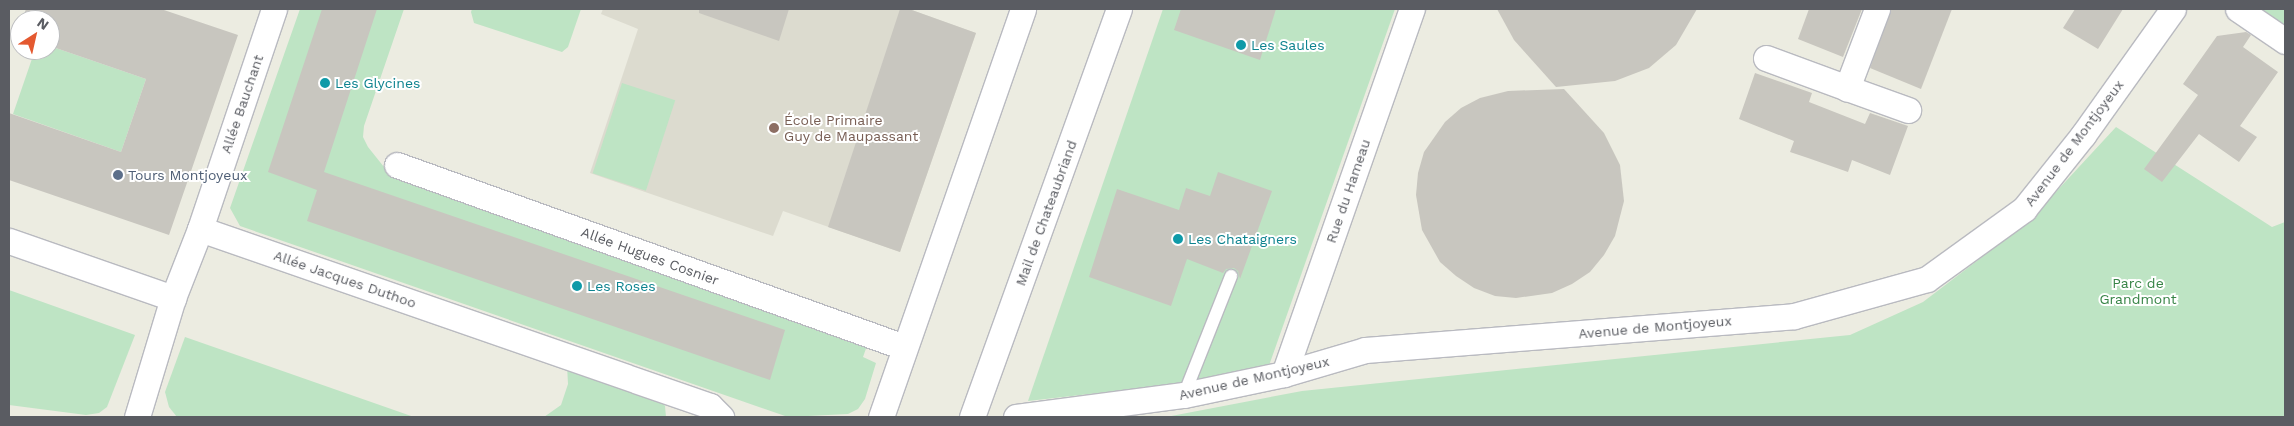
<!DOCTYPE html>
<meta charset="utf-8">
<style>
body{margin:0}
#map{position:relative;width:2294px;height:426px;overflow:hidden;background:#ecece1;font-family:"Work Sans",sans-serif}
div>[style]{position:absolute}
.education>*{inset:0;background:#dcdbcf}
.green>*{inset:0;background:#bee4c4;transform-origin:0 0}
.building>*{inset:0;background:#c8c6bf}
.roads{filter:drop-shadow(1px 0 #b9bac0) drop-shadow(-1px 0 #b9bac0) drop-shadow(0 1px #b9bac0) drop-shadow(0 -1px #b9bac0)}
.service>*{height:12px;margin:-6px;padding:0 6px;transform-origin:6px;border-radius:6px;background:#fff}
.minor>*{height:25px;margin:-12.5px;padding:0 12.5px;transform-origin:12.5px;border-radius:12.5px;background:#fff}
.dots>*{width:14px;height:14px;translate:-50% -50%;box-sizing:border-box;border:2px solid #fff;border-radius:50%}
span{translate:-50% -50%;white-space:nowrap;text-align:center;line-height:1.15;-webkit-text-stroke:4px #fff;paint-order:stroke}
.culture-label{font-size:14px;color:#0d838f}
.left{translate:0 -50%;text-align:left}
.street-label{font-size:14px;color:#5a5c62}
.education-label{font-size:14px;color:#785e54}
.service-label{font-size:14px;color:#4e5e75}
.park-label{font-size:14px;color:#378446}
.frame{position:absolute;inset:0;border:10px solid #5a5c62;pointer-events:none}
.north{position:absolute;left:10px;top:10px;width:50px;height:50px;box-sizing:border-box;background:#fff;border:1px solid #bdbec0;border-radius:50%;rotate:35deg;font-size:14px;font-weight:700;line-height:20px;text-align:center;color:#5a5c62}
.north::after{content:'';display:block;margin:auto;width:18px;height:22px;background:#e45930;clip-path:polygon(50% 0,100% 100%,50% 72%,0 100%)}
</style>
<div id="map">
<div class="education">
<div style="clip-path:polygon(603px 9px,909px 9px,976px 33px,900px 252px,783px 211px,773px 236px,590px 173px,638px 29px,601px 14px)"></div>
</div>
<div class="green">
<div style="clip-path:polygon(300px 9px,404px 9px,364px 126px,363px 137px,368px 147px,384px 167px,395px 175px,868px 343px,863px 357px,876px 363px,865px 399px,858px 409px,848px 414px,788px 417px,240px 226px,230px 208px)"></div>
<div style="clip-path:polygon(472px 9px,581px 9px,568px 47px,562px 52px,474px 23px,471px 12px)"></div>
<div style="clip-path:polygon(1163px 9px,1395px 9px,1266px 374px,1028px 401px)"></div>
<div style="clip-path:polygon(2260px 9px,2285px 9px,2285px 26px)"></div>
<div style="clip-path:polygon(50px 46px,146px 79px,121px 152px,13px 114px,35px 50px,50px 50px)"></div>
<div style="left:622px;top:83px;width:56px;height:95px;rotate:18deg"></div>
<div style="clip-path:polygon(2116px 127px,2272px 227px,2285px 222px,2285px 417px,1166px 417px,1302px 391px,1850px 335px,1923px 302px,2028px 222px)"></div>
<div style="clip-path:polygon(9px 290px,135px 335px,107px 407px,99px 413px,86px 415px,9px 405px)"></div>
<div style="clip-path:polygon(185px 337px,414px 417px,177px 417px,169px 407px,165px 392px)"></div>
<div style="clip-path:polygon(567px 365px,660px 398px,665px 406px,666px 417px,544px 417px,561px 405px,568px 384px)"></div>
</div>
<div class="building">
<div style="clip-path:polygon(26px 9px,161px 9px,238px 35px,169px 235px,9px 180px,9px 113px,121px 152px,146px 79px,50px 46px,50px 20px,22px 20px)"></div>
<div style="clip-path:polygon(322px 9px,377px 9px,324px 172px,785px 330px,770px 380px,307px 221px,317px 190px,268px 172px)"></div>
<div style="clip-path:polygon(699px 9px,789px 9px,779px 41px,699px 13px)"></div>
<div style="clip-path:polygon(900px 9px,909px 9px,976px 33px,900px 252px,828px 227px)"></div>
<div style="clip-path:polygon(1181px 9px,1276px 9px,1260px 60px,1174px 30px)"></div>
<div style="clip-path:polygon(1497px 9px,1697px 9px,1676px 45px,1649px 68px,1615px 81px,1556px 87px,1514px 40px)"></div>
<div style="clip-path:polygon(1809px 9px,1862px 9px,1843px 57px,1798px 39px)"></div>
<div style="clip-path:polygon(1891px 9px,1952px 9px,1921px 89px,1870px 68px)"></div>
<div style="clip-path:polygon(2075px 9px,2123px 9px,2098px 49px,2063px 28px)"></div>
<div style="clip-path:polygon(2246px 32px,2251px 35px,2243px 47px,2278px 72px,2240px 126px,2257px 137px,2239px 162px,2199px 134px,2162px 182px,2144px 169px,2198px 95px,2183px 84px,2217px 36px)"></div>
<div style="clip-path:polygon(1755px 73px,1812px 93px,1809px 102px,1865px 124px,1870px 113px,1908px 126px,1890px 175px,1852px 160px,1848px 172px,1808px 158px,1790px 152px,1794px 141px,1739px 119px)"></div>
<div style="clip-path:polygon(1564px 89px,1604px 133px,1620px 165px,1624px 201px,1615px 236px,1604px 255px,1590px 272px,1572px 284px,1552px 293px,1516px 298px,1495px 296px,1474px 288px,1456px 276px,1440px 262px,1422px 230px,1416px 195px,1418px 173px,1424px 152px,1445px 122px,1461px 108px,1480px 98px,1508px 91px)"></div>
<div style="clip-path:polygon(1218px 172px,1272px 191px,1240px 279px,1238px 271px,1234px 268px,1226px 269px,1223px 273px,1187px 259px,1171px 306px,1089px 277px,1117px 189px,1179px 210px,1186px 188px,1210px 196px)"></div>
</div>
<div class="roads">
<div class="service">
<div style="left:1184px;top:395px;width:128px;rotate:-68.4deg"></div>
</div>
<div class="minor">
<div style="left:1877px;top:9px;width:85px;rotate:110.8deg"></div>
<div style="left:1847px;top:88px;width:65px;rotate:19.8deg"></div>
<div style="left:2238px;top:9px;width:57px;rotate:34.2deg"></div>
<div style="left:1766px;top:58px;width:86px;rotate:20.3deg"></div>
<div style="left:397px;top:165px;width:539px;rotate:19.75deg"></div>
<div style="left:200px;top:229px;width:232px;rotate:-71.4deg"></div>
<div style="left:9px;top:241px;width:174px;rotate:19.2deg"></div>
<div style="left:1284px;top:374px;width:387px;rotate:-70.7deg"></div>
<div style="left:137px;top:417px;width:124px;rotate:-73.2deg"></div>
<div style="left:173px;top:298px;width:74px;rotate:-68.6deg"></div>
<div style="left:200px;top:229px;width:540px;rotate:19.14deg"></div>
<div style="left:710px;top:406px;width:16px;rotate:45deg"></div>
<div style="left:881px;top:417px;width:432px;rotate:-70.8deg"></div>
<div style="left:972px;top:417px;width:434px;rotate:-70.2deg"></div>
<div style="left:1016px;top:417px;width:169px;rotate:-7.5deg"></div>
<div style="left:1184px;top:395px;width:102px;rotate:-11.9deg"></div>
<div style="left:1284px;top:374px;width:84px;rotate:-16.5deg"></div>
<div style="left:1365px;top:350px;width:430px;rotate:-4.5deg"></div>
<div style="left:1794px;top:316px;width:138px;rotate:-15.5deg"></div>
<div style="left:1927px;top:279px;width:120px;rotate:-35.8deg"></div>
<div style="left:2024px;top:209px;width:95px;rotate:-51.4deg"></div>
<div style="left:2083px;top:135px;width:155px;rotate:-54.5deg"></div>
</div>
</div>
<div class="dots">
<div style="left:1241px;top:45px;background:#0f9aa8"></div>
<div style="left:325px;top:83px;background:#0f9aa8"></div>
<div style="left:774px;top:128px;background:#8d6e63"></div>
<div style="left:118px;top:175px;background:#5c6f8a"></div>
<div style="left:1178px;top:239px;background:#0f9aa8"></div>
<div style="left:577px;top:286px;background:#0f9aa8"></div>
</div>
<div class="culture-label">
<span class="left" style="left:1251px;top:45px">Les Saules</span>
<span class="left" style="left:335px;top:83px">Les Glycines</span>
<span class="left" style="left:1188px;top:239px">Les Chataigners</span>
<span class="left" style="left:587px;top:286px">Les Roses</span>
</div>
<div class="street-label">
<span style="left:242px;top:104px;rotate:-71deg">Allée Bauchant</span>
<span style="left:2074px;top:143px;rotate:-53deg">Avenue de Montjoyeux</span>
<span style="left:1348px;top:191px;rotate:-71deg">Rue du Hameau</span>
<span style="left:1046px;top:213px;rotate:-70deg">Mail de Chateaubriand</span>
<span style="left:650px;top:256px;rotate:20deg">Allée Hugues Cosnier</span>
<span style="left:345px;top:279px;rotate:19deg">Allée Jacques Duthoo</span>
<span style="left:1655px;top:327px;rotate:-5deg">Avenue de Montjoyeux</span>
<span style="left:1254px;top:378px;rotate:-13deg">Avenue de Montjoyeux</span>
</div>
<div class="education-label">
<span class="left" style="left:784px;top:128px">École Primaire<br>Guy de Maupassant</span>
</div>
<div class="service-label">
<span class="left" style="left:128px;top:175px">Tours Montjoyeux</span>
</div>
<div class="park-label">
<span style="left:2138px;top:291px">Parc de<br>Grandmont</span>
</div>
<div class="frame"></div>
<div class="north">N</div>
</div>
